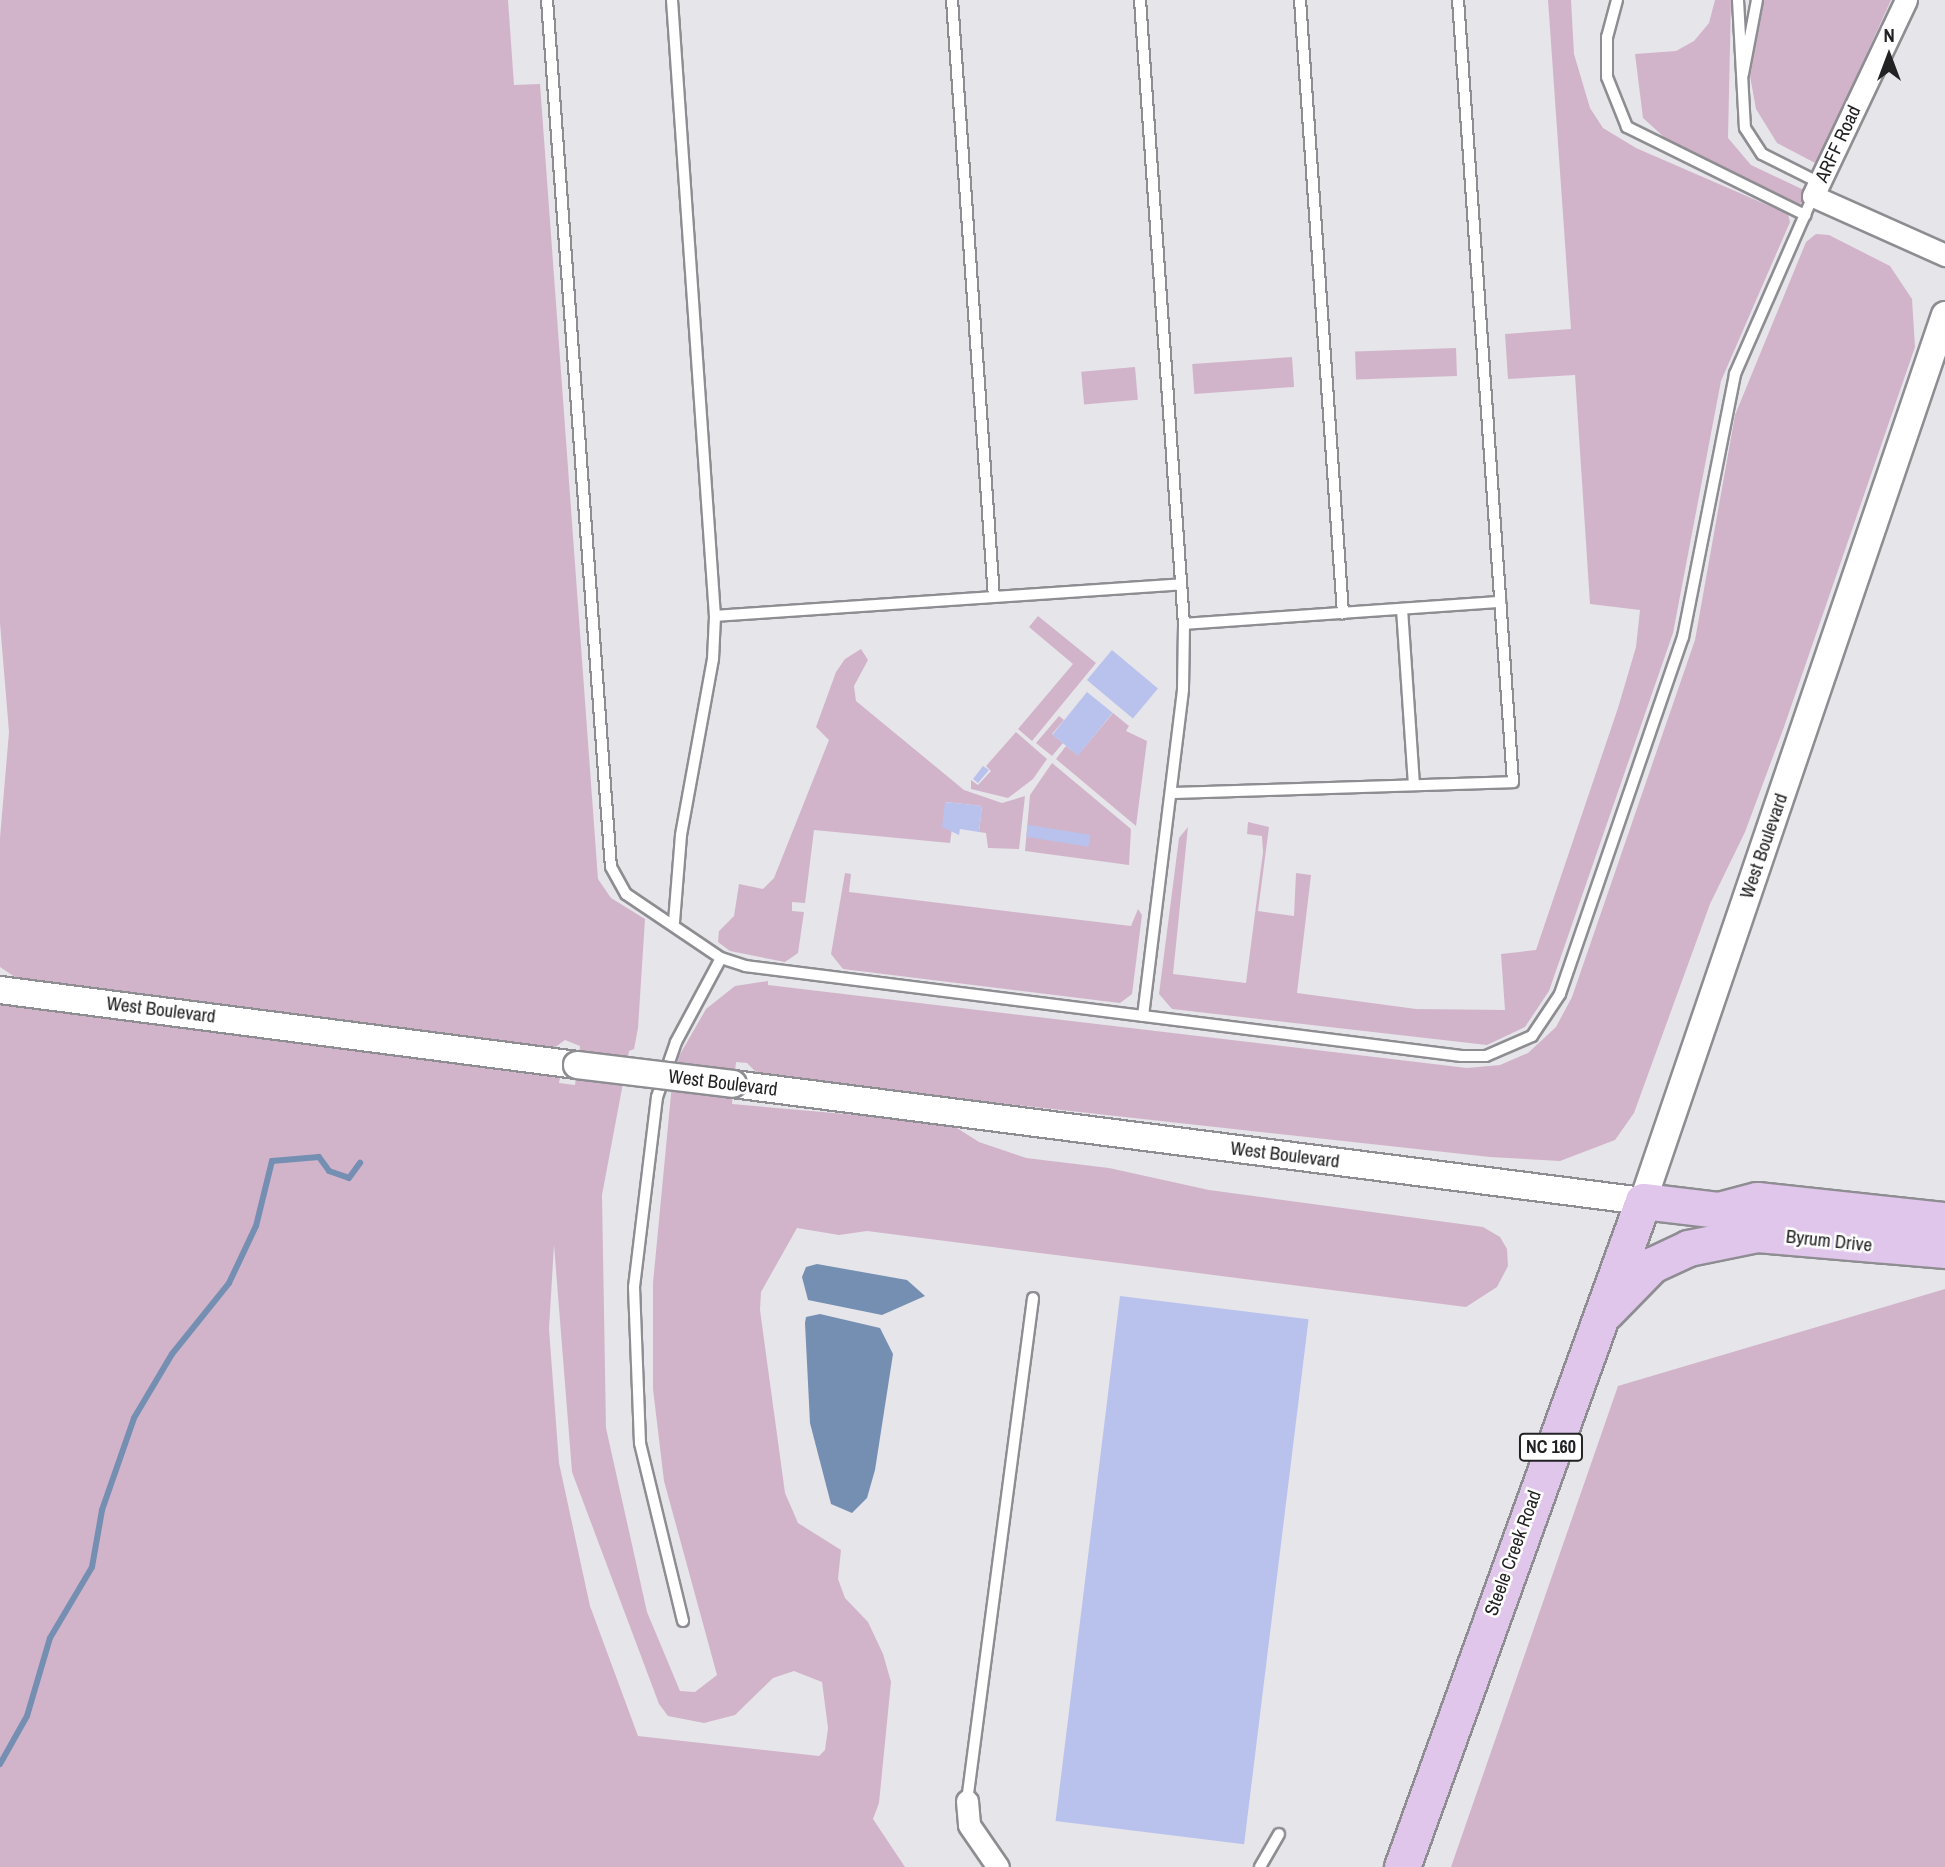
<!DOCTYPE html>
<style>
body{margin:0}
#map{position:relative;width:1945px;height:1867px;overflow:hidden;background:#e6e5ea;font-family:"Archivo Narrow",sans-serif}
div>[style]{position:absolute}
.green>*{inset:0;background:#d2b4ca;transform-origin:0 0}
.water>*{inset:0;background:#758fb2}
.stream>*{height:6px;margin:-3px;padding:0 3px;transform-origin:3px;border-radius:3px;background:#758fb2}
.building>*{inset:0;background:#b9c2ed;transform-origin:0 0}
.roads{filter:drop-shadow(2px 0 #8e8d92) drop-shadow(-2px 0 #8e8d92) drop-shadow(0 2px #8e8d92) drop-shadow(0 -2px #8e8d92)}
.service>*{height:10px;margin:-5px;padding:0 5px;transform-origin:5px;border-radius:5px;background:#fff}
.minor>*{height:21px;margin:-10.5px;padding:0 10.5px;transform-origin:10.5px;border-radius:10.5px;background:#fff}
.tertiary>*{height:26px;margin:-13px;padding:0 13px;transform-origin:13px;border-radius:13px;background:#fff}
.primary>*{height:35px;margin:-17.5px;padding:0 17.5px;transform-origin:17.5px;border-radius:17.5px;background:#dfc6ea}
.bridges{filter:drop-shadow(2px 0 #8e8d92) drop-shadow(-2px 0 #8e8d92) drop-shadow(0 2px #8e8d92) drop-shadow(0 -2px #8e8d92)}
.tertiary-bridge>*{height:26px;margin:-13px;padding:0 13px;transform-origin:13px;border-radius:13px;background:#fff}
span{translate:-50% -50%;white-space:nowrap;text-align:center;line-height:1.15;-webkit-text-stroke:5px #fff;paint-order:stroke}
.shield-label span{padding:2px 5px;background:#fff;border:2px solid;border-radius:5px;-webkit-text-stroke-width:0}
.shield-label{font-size:18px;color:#222224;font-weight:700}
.street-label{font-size:19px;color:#222224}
.north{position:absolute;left:1854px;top:21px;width:70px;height:70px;-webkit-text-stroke:5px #fff;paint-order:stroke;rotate:0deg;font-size:19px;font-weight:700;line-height:28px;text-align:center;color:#222224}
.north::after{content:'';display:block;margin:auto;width:24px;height:32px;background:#222224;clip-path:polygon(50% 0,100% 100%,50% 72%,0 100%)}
</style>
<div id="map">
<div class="green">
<div style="clip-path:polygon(evenodd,0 0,508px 0,514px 85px,540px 84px,598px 879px,611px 898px,645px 919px,638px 1028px,634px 1049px,629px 1051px,602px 1195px,606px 1428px,647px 1612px,680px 1691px,695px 1692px,717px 1675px,664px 1481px,653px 1389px,653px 1283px,672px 1084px,679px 1056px,706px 1009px,735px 986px,768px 981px,768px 985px,1467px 1068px,1500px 1065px,1528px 1053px,1556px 1027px,1572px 997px,1695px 640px,1735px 415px,1806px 242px,1816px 234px,1829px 235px,1890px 266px,1912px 299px,1915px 347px,1784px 727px,1745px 832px,1710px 904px,1634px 1113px,1615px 1140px,1560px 1161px,1490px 1157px,823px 1084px,756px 1072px,747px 1063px,736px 1062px,732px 1104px,949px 1123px,979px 1142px,1026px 1158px,1109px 1168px,1209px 1190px,1483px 1227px,1500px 1237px,1507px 1249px,1508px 1266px,1497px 1287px,1466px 1307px,867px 1231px,839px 1235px,797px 1228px,761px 1292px,760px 1310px,785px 1493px,798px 1523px,841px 1550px,838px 1579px,845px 1598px,868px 1622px,883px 1654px,891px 1682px,879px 1803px,873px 1819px,905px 1867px,0 1867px,0 1004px,560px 1078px,559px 1083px,575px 1085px,580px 1046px,565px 1040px,554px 1048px,502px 1043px,24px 983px,0 967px,0 838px,9px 732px,0 623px,0 0,554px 1245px,572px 1472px,659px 1704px,668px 1716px,704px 1723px,735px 1715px,773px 1678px,794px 1671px,822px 1682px,828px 1728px,825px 1750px,819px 1756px,638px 1736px,590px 1606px,559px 1463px,549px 1329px,554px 1245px)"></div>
<div style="clip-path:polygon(1548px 0,1571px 0,1574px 54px,1590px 108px,1603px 128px,1636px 148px,1788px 214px,1790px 222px,1721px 381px,1673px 633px,1549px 991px,1525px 1027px,1487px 1045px,1172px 1009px,1159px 994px,1179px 838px,1188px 827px,1173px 974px,1246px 983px,1263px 852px,1262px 836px,1247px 834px,1248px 822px,1269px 827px,1258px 911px,1294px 916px,1296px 873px,1311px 875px,1297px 993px,1416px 1009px,1505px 1010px,1501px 954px,1536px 950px,1618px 708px,1636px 647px,1640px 610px,1590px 604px,1575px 375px,1508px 379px,1505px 334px,1571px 329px)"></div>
<div style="clip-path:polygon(1715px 0,1731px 0,1728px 138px,1751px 165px,1806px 191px,1800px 205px,1675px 147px,1643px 118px,1635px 54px,1676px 51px,1694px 41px,1709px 23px)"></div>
<div style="clip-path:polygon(1764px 0,1891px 0,1817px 164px,1777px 143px,1756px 109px,1750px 76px)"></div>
<div style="left:1456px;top:348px;width:28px;height:101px;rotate:88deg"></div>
<div style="left:1292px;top:357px;width:30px;height:100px;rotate:86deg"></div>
<div style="left:1135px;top:367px;width:33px;height:54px;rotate:85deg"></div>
<div style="clip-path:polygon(1038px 616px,1096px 663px,1032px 741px,1018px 729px,1073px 664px,1029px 627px)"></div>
<div style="clip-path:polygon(861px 649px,868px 660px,854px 686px,856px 701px,964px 790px,1002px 803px,1025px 796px,1019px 849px,988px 848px,986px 833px,979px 832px,982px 806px,946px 802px,943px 827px,952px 828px,950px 843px,814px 830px,805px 903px,792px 902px,792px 911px,804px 912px,798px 953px,785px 962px,730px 951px,718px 942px,719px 931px,734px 916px,739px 884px,763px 889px,774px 878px,829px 740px,816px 727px,836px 672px,845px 659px)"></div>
<div style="clip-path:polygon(1113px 713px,1129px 726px,1126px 731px,1147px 741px,1136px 826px,1056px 759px,1066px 746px,1078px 755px)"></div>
<div style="clip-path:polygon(1059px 716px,1064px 720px,1052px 734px,1063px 743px,1052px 756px,1036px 743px)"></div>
<div style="clip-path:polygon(1016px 732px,1047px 759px,1033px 779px,1008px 798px,971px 789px,971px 780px,978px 785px,991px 771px,986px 766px)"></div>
<div style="clip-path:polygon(1052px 763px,1131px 829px,1129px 865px,1025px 851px,1030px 795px)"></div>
<div style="clip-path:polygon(845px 873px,851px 874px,849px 892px,1131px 926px,1138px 909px,1142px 915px,1132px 994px,1120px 1003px,843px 969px,831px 954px)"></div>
<div style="clip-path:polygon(1945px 1289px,1945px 1867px,1451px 1867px,1618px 1386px)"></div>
</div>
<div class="water">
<div style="clip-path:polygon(817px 1264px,907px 1280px,925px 1296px,882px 1315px,808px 1300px,802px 1277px,806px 1267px)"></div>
<div style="clip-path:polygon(820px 1314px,880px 1328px,893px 1354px,875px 1470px,867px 1498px,852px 1513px,831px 1504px,810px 1423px,805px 1323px,806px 1317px)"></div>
</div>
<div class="stream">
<div style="left:0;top:1764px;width:55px;rotate:-60.6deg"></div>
<div style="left:27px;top:1716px;width:81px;rotate:-73.6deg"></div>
<div style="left:50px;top:1638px;width:82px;rotate:-59.4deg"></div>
<div style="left:92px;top:1567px;width:58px;rotate:-80deg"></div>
<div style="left:102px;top:1510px;width:97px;rotate:-70.8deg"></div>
<div style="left:134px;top:1418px;width:74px;rotate:-59.3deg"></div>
<div style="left:172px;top:1354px;width:91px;rotate:-51.2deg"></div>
<div style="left:229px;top:1283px;width:63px;rotate:-64.7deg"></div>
<div style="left:256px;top:1226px;width:67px;rotate:-76.2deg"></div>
<div style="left:272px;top:1161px;width:47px;rotate:-4.9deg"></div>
<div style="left:319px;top:1157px;width:17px;rotate:54deg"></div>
<div style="left:329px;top:1171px;width:21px;rotate:19deg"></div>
<div style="left:349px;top:1178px;width:19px;rotate:-54deg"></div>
</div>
<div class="building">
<div style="left:1112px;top:650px;width:60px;height:39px;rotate:40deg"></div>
<div style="left:1087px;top:692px;width:33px;height:55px;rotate:39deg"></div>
<div style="clip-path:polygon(983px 766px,989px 770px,978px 783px,973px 779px)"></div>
<div style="clip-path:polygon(945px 802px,982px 806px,979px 832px,960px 829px,959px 835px,942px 827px)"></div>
<div style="left:1028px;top:825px;width:63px;height:12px;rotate:9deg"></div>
<div style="left:1120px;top:1296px;width:190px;height:529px;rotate:7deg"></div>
</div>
<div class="roads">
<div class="service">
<div style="left:547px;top:0;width:869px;rotate:85.78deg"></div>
<div style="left:611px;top:867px;width:31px;rotate:61deg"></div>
<div style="left:626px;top:894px;width:115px;rotate:34deg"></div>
<div style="left:721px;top:958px;width:25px;rotate:18deg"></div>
<div style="left:745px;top:966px;width:722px;rotate:7.16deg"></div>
<div style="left:1461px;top:1056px;width:25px"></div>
<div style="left:1486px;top:1056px;width:50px;rotate:-23.5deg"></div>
<div style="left:1532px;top:1036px;width:50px;rotate:-56.3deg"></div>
<div style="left:1560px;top:994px;width:378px;rotate:-71deg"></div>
<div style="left:1683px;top:637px;width:268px;rotate:-78.8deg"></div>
<div style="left:1735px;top:374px;width:194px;rotate:-66.3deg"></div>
<div style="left:672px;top:0;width:617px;rotate:86.01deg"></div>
<div style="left:715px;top:616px;width:467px;rotate:-3.9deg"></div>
<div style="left:952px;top:0;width:598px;rotate:85.98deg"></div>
<div style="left:1140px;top:0;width:626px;rotate:85.97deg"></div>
<div style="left:1184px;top:624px;width:317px;rotate:-4deg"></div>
<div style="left:1300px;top:0;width:615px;rotate:85.99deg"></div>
<div style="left:1617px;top:0;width:38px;rotate:105deg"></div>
<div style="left:1607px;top:37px;width:40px;rotate:90deg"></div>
<div style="left:1607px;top:77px;width:54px;rotate:68.2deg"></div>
<div style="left:1627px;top:127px;width:199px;rotate:26.3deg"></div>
<div style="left:1738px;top:0;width:128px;rotate:86.9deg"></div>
<div style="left:1745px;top:128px;width:31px;rotate:57deg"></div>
<div style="left:1762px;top:154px;width:65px;rotate:26.6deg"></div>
<div style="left:1743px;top:74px;width:75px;rotate:-79.3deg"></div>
<div style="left:1402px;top:609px;width:176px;rotate:86.1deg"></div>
<div style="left:1171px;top:793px;width:342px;rotate:-1.8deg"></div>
<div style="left:1513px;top:782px;width:784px;rotate:-94.02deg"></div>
<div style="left:674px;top:922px;width:87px;rotate:-85.4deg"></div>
<div style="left:681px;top:835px;width:179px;rotate:-79.7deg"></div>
<div style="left:713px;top:659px;width:43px;rotate:-87.3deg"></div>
<div style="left:1143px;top:1016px;width:329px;rotate:-83deg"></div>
<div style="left:1183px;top:689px;width:65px;rotate:-89.1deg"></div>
<div style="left:683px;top:1621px;width:183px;rotate:-103.6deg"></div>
<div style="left:640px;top:1443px;width:156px;rotate:-92.2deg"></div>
<div style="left:634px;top:1287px;width:191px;rotate:-83.1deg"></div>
<div style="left:657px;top:1097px;width:58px;rotate:-70.9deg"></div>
<div style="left:676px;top:1042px;width:95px;rotate:-61.8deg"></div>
<div style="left:967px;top:1801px;width:507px;rotate:-82.52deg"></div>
<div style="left:1260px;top:1867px;width:38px;rotate:-60deg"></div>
</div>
<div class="minor">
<div style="left:1906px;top:0;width:217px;rotate:115.4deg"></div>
<div style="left:1813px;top:196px;width:145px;rotate:24.1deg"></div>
<div style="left:967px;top:1801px;width:24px;rotate:85deg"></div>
<div style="left:969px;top:1825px;width:51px;rotate:55.4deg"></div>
</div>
<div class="tertiary">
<div style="left:0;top:990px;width:582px;rotate:7.41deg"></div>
<div style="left:733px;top:1084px;width:917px;rotate:7.33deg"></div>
<div style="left:1643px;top:1201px;width:936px;rotate:-71.18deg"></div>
</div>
<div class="primary">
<div style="left:1719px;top:1210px;width:45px;rotate:32.3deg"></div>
<div style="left:1757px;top:1234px;width:189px;rotate:4.9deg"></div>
<div style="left:1606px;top:1312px;width:66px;rotate:-45.6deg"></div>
<div style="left:1652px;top:1265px;width:40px;rotate:-25deg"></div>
<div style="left:1688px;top:1248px;width:70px;rotate:-11.5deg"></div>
<div style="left:1402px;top:1867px;width:708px;rotate:-70.11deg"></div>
<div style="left:1643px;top:1201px;width:77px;rotate:6.8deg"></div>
<div style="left:1719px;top:1210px;width:39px;rotate:-15deg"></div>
<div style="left:1757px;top:1200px;width:189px;rotate:6.1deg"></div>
</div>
</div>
<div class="bridges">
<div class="tertiary-bridge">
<div style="left:577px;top:1065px;width:157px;rotate:6.9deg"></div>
</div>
</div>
<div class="shield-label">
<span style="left:1551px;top:1447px">NC 160</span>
</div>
<div class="street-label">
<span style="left:1838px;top:144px;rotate:-65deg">ARFF Road</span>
<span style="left:1764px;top:846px;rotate:-71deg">West Boulevard</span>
<span style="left:161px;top:1010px;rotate:7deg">West Boulevard</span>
<span style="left:723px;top:1083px;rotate:7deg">West Boulevard</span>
<span style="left:1285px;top:1155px;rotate:7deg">West Boulevard</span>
<span style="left:1829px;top:1241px;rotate:6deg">Byrum Drive</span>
<span style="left:1513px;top:1553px;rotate:-70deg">Steele Creek Road</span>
</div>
<div class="north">N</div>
</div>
